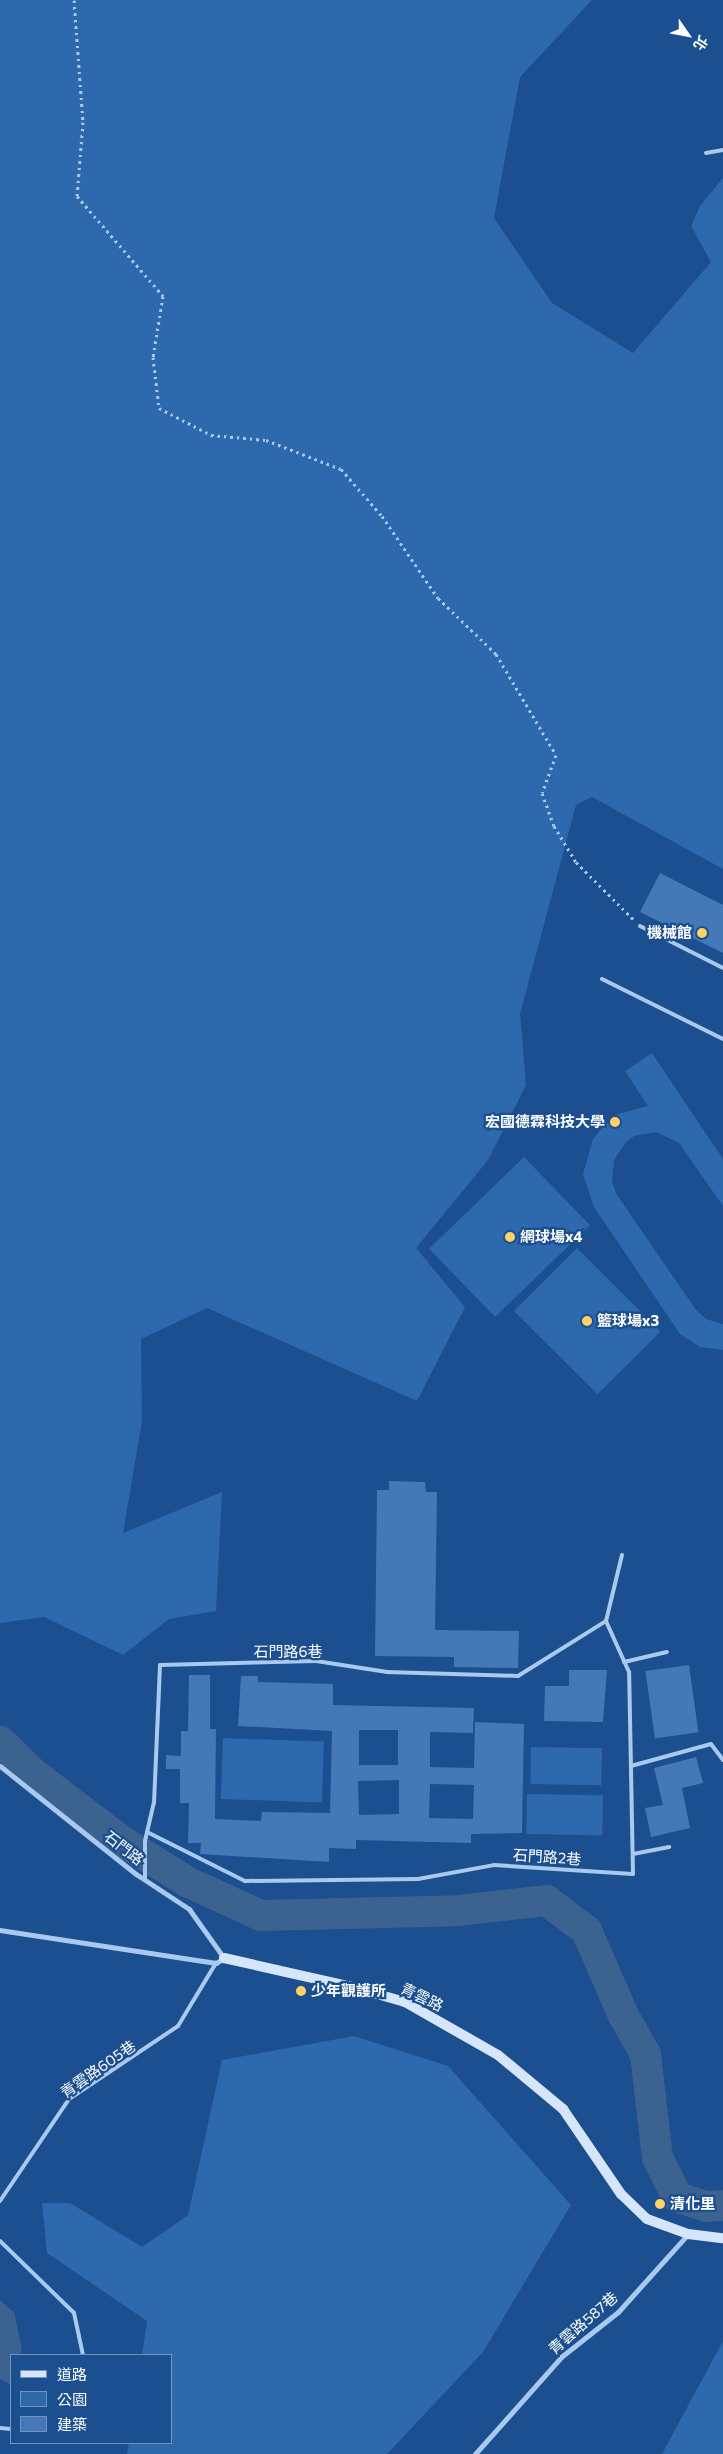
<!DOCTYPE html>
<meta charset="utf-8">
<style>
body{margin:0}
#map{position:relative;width:723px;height:2454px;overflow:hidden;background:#1b4f8f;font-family:Commissioner,"Noto Sans TC",sans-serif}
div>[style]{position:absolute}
.green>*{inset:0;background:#2e69ad;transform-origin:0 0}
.water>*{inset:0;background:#3c6290}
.river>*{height:31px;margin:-15.5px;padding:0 15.5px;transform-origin:15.5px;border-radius:15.5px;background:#3c6290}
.building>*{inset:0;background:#4478b7;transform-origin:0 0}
.path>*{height:3px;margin-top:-1.5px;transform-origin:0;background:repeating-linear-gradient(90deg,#a9c9ee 0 2.5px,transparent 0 6.5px)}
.lane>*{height:4px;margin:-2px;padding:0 2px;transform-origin:2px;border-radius:2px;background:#a9c9ee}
.street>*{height:5px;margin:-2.5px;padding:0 2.5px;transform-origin:2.5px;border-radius:2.5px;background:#a9c9ee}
.secondary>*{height:10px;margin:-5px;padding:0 5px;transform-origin:5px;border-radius:5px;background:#d6e6fa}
.dots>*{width:14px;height:14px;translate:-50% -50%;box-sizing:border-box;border:2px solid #1b4f8f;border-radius:50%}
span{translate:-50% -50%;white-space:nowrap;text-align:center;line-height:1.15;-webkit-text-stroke:4.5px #1b4f8f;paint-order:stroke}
.poi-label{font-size:15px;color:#fff;font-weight:700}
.right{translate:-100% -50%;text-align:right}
.left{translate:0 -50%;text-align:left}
.street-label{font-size:15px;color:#fff}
.legend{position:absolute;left:10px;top:2354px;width:162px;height:90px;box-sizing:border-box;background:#1b4f8f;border:1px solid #7695bc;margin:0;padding:6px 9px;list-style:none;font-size:15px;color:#fff}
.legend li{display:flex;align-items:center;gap:10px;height:25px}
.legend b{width:25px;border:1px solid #7695bc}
.north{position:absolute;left:663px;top:10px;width:50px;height:50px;-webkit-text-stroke:4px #1b4f8f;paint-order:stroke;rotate:123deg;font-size:14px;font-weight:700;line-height:20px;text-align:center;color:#fff}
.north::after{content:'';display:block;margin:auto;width:18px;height:22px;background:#fff;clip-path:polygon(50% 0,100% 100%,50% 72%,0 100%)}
</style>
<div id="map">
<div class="green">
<div style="clip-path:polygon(0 0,592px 0,520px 77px,494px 218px,552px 303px,633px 353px,711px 262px,691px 226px,700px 206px,723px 178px,723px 869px,592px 797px,576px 805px,520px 1014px,526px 1085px,488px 1160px,416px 1248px,465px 1307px,417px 1401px,207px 1308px,141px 1339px,142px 1421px,123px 1533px,222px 1492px,216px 1611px,169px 1619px,123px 1655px,44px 1617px,0 1623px)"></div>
<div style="clip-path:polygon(652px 1053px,723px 1159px,723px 1206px,679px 1143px,656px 1132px,634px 1136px,626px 1142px,614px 1160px,612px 1182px,617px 1195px,696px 1310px,706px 1319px,723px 1324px,723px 1350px,700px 1347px,680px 1334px,594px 1207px,583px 1174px,593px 1139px,606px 1124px,618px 1114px,648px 1106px,625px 1071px)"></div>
<div style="left:524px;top:1157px;width:95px;height:132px;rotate:46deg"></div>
<div style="left:577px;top:1248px;width:118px;height:89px;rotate:45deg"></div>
<div style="left:223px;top:1738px;width:101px;height:61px;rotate:2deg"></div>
<div style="left:531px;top:1747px;width:71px;height:37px;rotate:1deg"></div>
<div style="left:527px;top:1794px;width:76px;height:40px;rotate:1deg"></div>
<div style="clip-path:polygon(354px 2036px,448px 2066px,571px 2205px,483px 2352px,387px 2454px,127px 2454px,129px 2443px,171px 2443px,171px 2355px,142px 2355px,147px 2321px,47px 2253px,42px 2203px,70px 2203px,142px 2247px,188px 2215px,222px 2060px)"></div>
<div style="clip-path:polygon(723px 2341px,723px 2454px,662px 2454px)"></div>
</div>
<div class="water">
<div style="clip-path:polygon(0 2300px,14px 2312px,22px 2349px,20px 2355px,11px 2355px,10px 2384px,0 2379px)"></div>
</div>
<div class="river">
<div style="left:0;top:1741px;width:46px;rotate:44.1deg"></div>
<div style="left:33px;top:1773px;width:112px;rotate:37.4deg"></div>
<div style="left:122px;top:1841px;width:78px;rotate:31.8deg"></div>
<div style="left:188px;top:1882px;width:79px;rotate:24.6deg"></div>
<div style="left:260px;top:1915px;width:198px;rotate:-1.4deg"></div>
<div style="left:458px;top:1910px;width:89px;rotate:-6.5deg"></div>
<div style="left:546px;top:1900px;width:50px;rotate:36.9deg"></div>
<div style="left:586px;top:1930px;width:93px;rotate:66.5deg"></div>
<div style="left:623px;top:2015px;width:45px;rotate:60.6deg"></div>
<div style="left:645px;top:2054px;width:104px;rotate:83.4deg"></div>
<div style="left:657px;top:2157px;width:45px;rotate:63.4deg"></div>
<div style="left:677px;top:2197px;width:30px;rotate:17deg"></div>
<div style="left:706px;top:2206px;width:17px;rotate:-3deg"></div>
</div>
<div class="building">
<div style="clip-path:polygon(660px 873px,723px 905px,723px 953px,640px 912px)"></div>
<div style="clip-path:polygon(389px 1481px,425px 1482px,426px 1492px,437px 1492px,435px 1630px,519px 1631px,518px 1668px,454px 1667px,454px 1657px,375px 1656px,377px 1490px,389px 1490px)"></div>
<div style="left:689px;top:1665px;width:68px;height:44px;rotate:82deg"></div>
<div style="clip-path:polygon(569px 1670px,607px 1670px,603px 1722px,544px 1721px,545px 1686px,569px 1686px)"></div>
<div style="clip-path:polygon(evenodd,189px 1675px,210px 1675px,210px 1729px,216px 1729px,215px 1819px,261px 1821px,262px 1812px,330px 1813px,332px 1731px,238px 1726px,241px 1676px,258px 1676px,258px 1682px,333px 1684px,333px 1705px,474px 1708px,473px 1733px,430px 1732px,430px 1767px,474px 1768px,475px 1722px,524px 1724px,522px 1833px,471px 1834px,471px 1843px,356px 1840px,356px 1849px,329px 1848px,329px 1862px,200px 1854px,201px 1843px,188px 1843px,189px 1803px,180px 1803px,180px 1769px,166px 1769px,166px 1755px,181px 1756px,181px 1731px,188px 1731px,189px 1675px,359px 1730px,398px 1730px,398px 1765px,359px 1765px,359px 1730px,189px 1675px,399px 1780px,399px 1814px,359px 1815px,358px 1781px,399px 1780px,189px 1675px,430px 1784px,474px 1785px,473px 1819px,429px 1818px,430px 1784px)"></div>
<div style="clip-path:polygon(696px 1757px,703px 1783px,682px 1788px,690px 1828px,651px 1837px,645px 1808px,663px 1805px,654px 1768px)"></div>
</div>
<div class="path">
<div style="left:74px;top:0;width:122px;rotate:85.8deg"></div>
<div style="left:83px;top:122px;width:74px;rotate:94.6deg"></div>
<div style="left:77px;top:196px;width:132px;rotate:49.3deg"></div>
<div style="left:163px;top:296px;width:62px;rotate:99.3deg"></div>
<div style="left:153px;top:357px;width:51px;rotate:83.3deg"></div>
<div style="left:159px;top:408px;width:59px;rotate:27.4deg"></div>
<div style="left:211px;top:435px;width:55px;rotate:5.2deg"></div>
<div style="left:266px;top:440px;width:80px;rotate:21.1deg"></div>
<div style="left:341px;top:469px;width:62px;rotate:48.9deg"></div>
<div style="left:382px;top:516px;width:99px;rotate:55.7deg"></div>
<div style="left:438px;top:598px;width:81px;rotate:44deg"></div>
<div style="left:496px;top:654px;width:117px;rotate:59.3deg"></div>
<div style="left:556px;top:755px;width:40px;rotate:110.2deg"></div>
<div style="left:542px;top:793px;width:35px;rotate:70deg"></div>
<div style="left:554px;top:826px;width:42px;rotate:58.6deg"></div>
<div style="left:576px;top:862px;width:81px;rotate:45deg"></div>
</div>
<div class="lane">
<div style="left:706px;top:153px;width:17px;rotate:-10deg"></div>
<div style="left:640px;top:926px;width:93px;rotate:26.8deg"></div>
<div style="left:602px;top:979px;width:135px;rotate:26.4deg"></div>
<div style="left:624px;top:1662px;width:44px;rotate:-13.1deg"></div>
<div style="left:631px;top:1766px;width:83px;rotate:-15.4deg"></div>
<div style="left:711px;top:1744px;width:20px;rotate:53deg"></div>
<div style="left:147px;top:1832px;width:110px;rotate:26.6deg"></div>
<div style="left:245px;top:1881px;width:173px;rotate:-0.7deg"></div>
<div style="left:418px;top:1879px;width:77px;rotate:-10.4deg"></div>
<div style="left:494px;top:1865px;width:139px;rotate:3.7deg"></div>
<div style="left:633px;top:1874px;width:202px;rotate:-91.1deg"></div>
<div style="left:629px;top:1672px;width:56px;rotate:-114.3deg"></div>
<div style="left:606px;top:1621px;width:68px;rotate:-76.4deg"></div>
<div style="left:633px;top:1854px;width:37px;rotate:-11deg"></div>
<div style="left:145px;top:1879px;width:38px;rotate:-90deg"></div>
<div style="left:145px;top:1841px;width:39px;rotate:-77deg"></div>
<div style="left:154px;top:1803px;width:138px;rotate:-87.5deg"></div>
<div style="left:160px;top:1665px;width:156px;rotate:-1.5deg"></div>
<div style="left:316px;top:1661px;width:72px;rotate:8.8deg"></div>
<div style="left:387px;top:1672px;width:131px;rotate:1.7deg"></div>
<div style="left:518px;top:1676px;width:104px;rotate:-32deg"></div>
<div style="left:0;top:2201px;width:123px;rotate:-55.9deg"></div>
<div style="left:69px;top:2099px;width:131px;rotate:-33.8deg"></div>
<div style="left:178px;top:2026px;width:74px;rotate:-58.9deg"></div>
<div style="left:0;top:2241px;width:103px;rotate:44.2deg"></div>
<div style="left:74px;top:2313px;width:43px;rotate:77.9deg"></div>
<div style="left:0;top:2428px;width:11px;rotate:5deg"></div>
</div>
<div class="street">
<div style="left:0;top:1766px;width:174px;rotate:38.5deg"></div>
<div style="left:136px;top:1874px;width:64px;rotate:33.4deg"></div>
<div style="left:189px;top:1909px;width:60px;rotate:54.5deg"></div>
<div style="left:224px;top:1958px;width:9px;rotate:148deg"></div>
<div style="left:216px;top:1963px;width:219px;rotate:-171.3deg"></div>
<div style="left:475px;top:2454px;width:130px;rotate:-48.4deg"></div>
<div style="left:561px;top:2357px;width:73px;rotate:-38.3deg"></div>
<div style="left:618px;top:2312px;width:103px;rotate:-48.1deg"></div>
</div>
<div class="secondary">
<div style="left:224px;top:1958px;width:132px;rotate:12.7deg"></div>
<div style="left:353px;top:1987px;width:54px;rotate:16.1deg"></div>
<div style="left:405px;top:2002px;width:107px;rotate:29.7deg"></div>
<div style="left:498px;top:2055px;width:85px;rotate:39.7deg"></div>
<div style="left:563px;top:2109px;width:103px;rotate:55.7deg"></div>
<div style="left:621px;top:2194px;width:36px;rotate:44deg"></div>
<div style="left:647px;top:2219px;width:44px;rotate:20.1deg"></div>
<div style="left:688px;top:2234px;width:35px;rotate:7deg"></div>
</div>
<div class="dots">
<div style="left:702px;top:933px;background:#ffd166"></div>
<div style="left:615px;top:1122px;background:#ffd166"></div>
<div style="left:510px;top:1237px;background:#ffd166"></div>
<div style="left:587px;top:1321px;background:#ffd166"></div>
<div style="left:301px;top:1991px;background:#ffd166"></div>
<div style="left:660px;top:2204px;background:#ffd166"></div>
</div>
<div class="poi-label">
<span class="right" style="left:692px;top:933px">機械館</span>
<span class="right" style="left:605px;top:1122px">宏國德霖科技大學</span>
<span class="left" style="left:520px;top:1237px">網球場x4</span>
<span class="left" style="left:597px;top:1321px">籃球場x3</span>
<span class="left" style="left:311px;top:1991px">少年觀護所</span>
<span class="left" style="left:670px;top:2204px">清化里</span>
</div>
<div class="street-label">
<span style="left:288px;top:1652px">石門路6巷</span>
<span style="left:124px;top:1848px;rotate:38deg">石門路</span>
<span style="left:547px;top:1857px;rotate:4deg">石門路2巷</span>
<span style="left:422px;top:1997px;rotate:26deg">青雲路</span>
<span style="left:98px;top:2069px;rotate:-35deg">青雲路605巷</span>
<span style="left:583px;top:2323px;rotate:-41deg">青雲路587巷</span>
</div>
<ul class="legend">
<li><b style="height:6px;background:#d6e6fa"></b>道路</li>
<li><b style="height:14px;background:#2e69ad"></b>公園</li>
<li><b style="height:14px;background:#4478b7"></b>建築</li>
</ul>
<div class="north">北</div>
</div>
